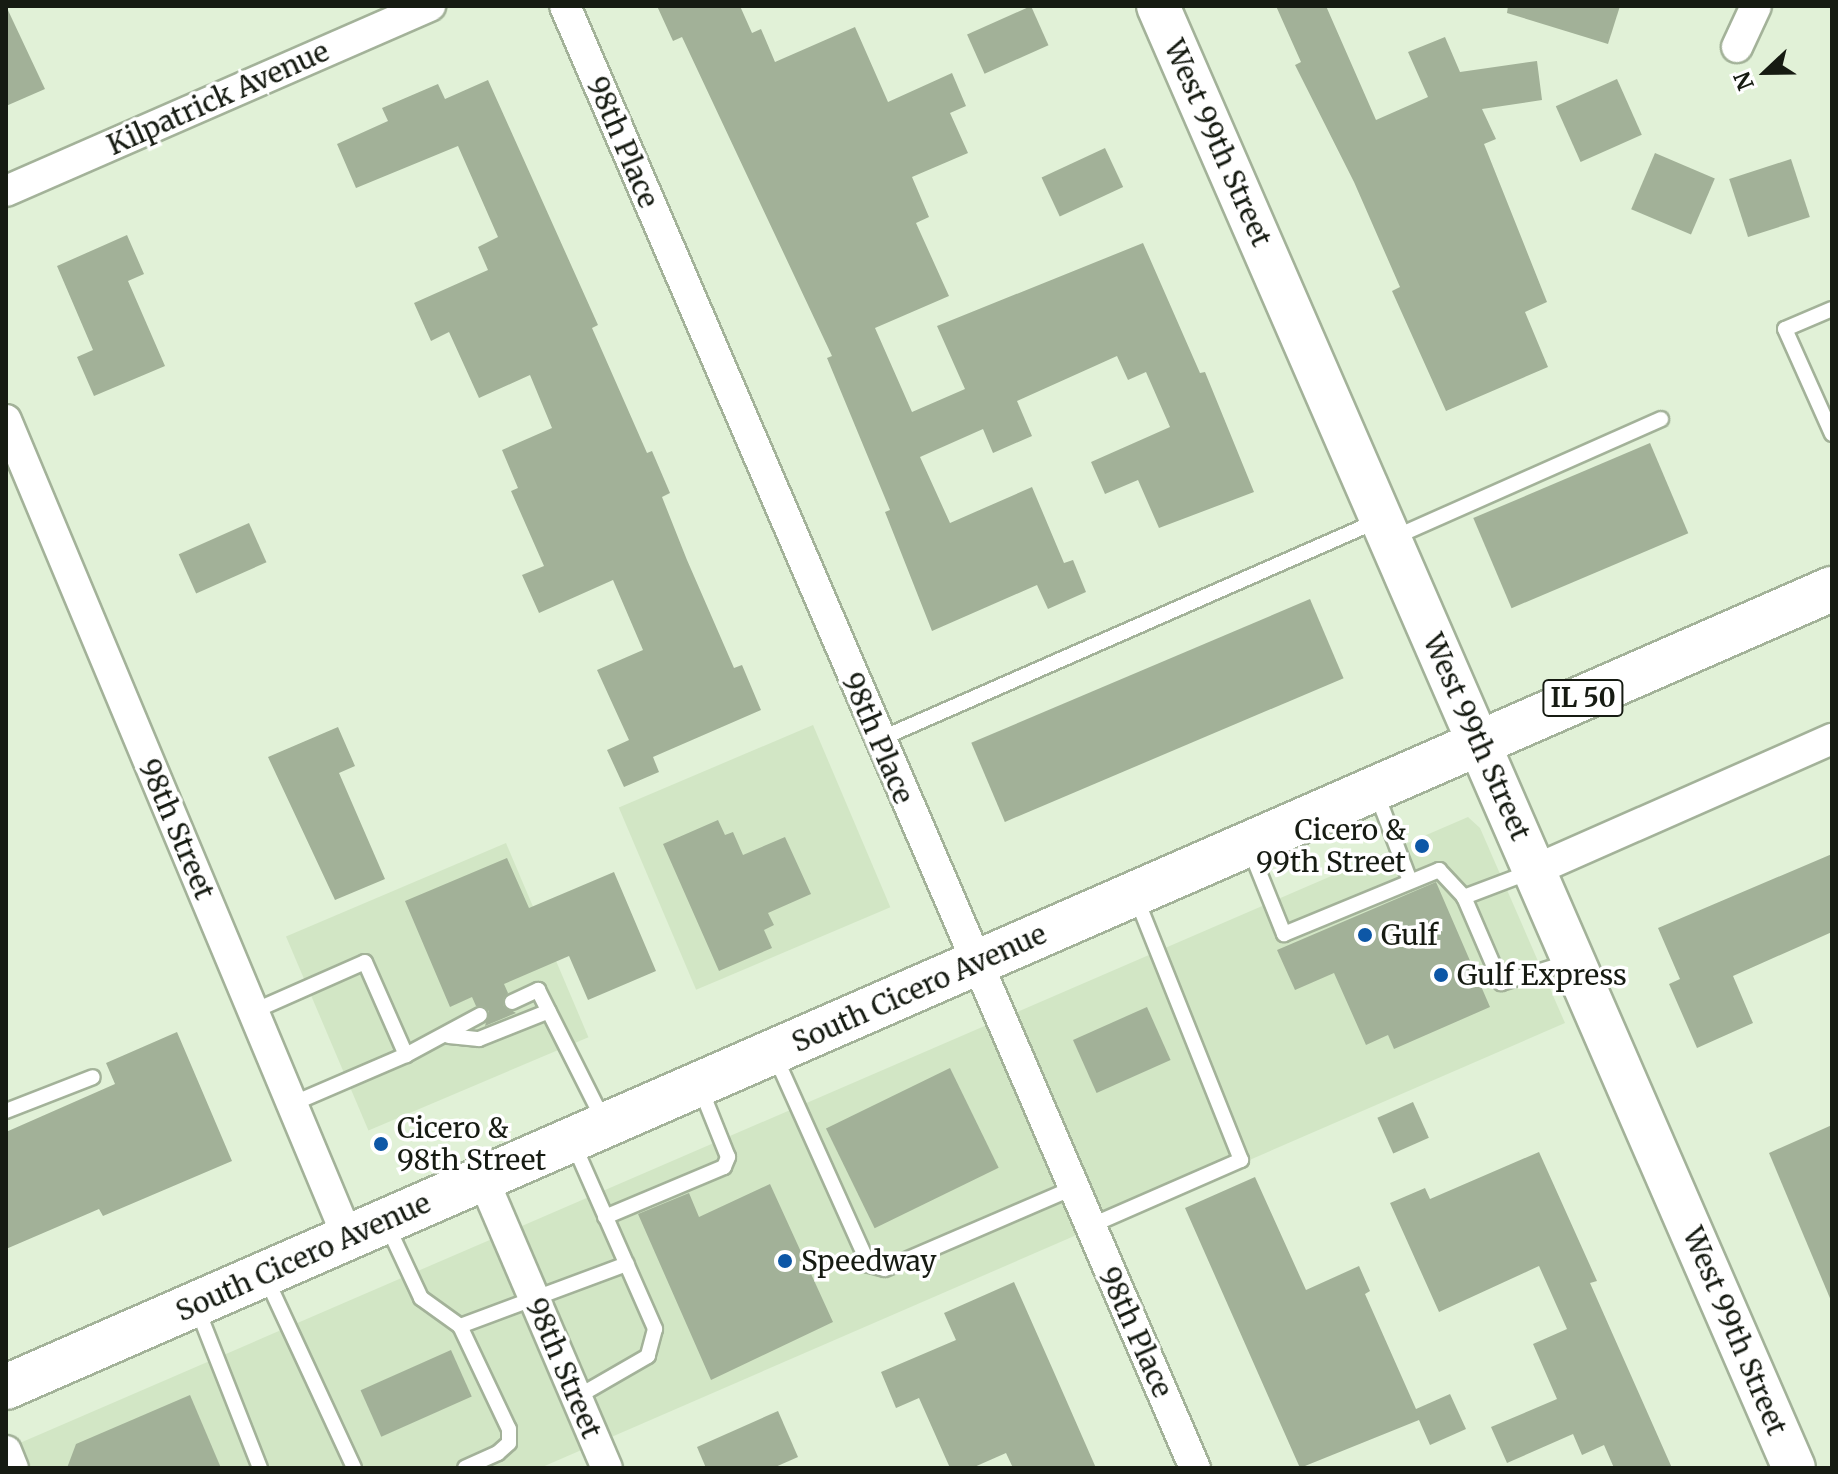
<!DOCTYPE html>
<style>
body{margin:0}
#map{position:relative;width:1838px;height:1474px;overflow:hidden;background:#e1f1d7;font-family:Merriweather,serif}
div>[style]{position:absolute}
.built>*{inset:0;background:#d2e6c5;transform-origin:0 0}
.building>*{inset:0;background:#a2b198;transform-origin:0 0}
.roads{filter:drop-shadow(2px 0 #a3b299) drop-shadow(-2px 0 #a3b299) drop-shadow(0 2px #a3b299) drop-shadow(0 -2px #a3b299)}
.lane>*{height:14px;margin:-7px;padding:0 7px;transform-origin:7px;border-radius:7px;background:#fff}
.street>*{height:30px;margin:-15px;padding:0 15px;transform-origin:15px;border-radius:15px;background:#fff}
.secondary>*{height:42px;margin:-21px;padding:0 21px;transform-origin:21px;border-radius:21px;background:#fff}
.primary>*{height:44px;margin:-22px;padding:0 22px;transform-origin:22px;border-radius:22px;background:#fff}
.dots>*{width:22px;height:22px;translate:-50% -50%;box-sizing:border-box;border:4px solid #fff;border-radius:50%}
span{translate:-50% -50%;white-space:nowrap;text-align:center;line-height:1.15;-webkit-text-stroke:7px #fff;paint-order:stroke}
.shield-label span{padding:2px 6px;background:#fff;border:2px solid;border-radius:6px;-webkit-text-stroke-width:0}
.shield-label{font-size:26px;color:#161b12;font-weight:700}
.street-label{font-size:28px;color:#161b12}
.poi-label{font-size:28px;color:#161b12}
.right{translate:-100% -50%;text-align:right}
.left{translate:0 -50%;text-align:left}
.frame{position:absolute;inset:0;border:8px solid #161b12;pointer-events:none}
.north{position:absolute;left:1726px;top:32px;width:80px;height:80px;-webkit-text-stroke:6px #fff;paint-order:stroke;rotate:248deg;font-size:22px;font-weight:700;line-height:32px;text-align:center;color:#161b12}
.north::after{content:'';display:block;margin:auto;width:28px;height:36px;background:#161b12;clip-path:polygon(50% 0,100% 100%,50% 72%,0 100%)}
</style>
<div id="map">
<div class="built">
<div style="left:813px;top:725px;width:198px;height:211px;rotate:67deg"></div>
<div style="clip-path:polygon(1468px 817px,1480px 828px,1565px 1023px,540px 1468px,6px 1468px,6px 1449px)"></div>
<div style="left:506px;top:843px;width:211px;height:239px;rotate:67deg"></div>
</div>
<div class="building">
<div style="clip-path:polygon(6px 6px,45px 89px,6px 106px)"></div>
<div style="clip-path:polygon(657px 6px,740px 6px,752px 33px,761px 29px,775px 62px,855px 27px,888px 102px,952px 73px,966px 106px,950px 113px,968px 153px,912px 177px,929px 217px,916px 223px,949px 296px,875px 328px,912px 412px,965px 389px,937px 326px,1143px 243px,1200px 373px,1205px 372px,1254px 492px,1159px 528px,1138px 480px,1105px 494px,1091px 462px,1170px 427px,1146px 372px,1128px 380px,1117px 356px,1017px 401px,1032px 436px,993px 453px,983px 429px,920px 457px,950px 523px,1032px 487px,1064px 563px,1073px 560px,1086px 592px,1048px 609px,1037px 585px,932px 631px,885px 512px,890px 510px,827px 358px,832px 356px,682px 37px,673px 41px)"></div>
<div style="left:1031px;top:6px;width:43px;height:70px;rotate:66deg"></div>
<div style="clip-path:polygon(1276px 6px,1326px 6px,1376px 120px,1428px 97px,1408px 52px,1445px 37px,1460px 72px,1537px 61px,1542px 100px,1482px 109px,1496px 139px,1484px 144px,1547px 302px,1525px 312px,1548px 367px,1446px 411px,1392px 291px,1400px 287px,1354px 182px,1295px 65px,1301px 62px)"></div>
<div style="clip-path:polygon(1508px 6px,1620px 6px,1608px 44px,1507px 13px)"></div>
<div style="left:1617px;top:79px;width:61px;height:67px;rotate:66deg"></div>
<div style="clip-path:polygon(488px 80px,598px 325px,592px 328px,647px 453px,652px 451px,670px 493px,662px 497px,687px 560px,734px 668px,742px 665px,761px 710px,653px 757px,659px 772px,624px 787px,607px 750px,629px 740px,597px 670px,643px 650px,613px 580px,539px 613px,522px 575px,544px 566px,511px 491px,518px 488px,502px 450px,552px 428px,530px 375px,479px 398px,449px 332px,431px 341px,414px 303px,488px 270px,478px 247px,498px 237px,458px 146px,356px 188px,337px 144px,388px 121px,382px 108px,438px 84px,445px 99px)"></div>
<div style="left:1105px;top:148px;width:43px;height:70px;rotate:65deg"></div>
<div style="left:1655px;top:153px;width:65px;height:61px;rotate:23deg"></div>
<div style="left:1791px;top:159px;width:61px;height:65px;rotate:72deg"></div>
<div style="clip-path:polygon(127px 235px,144px 274px,128px 281px,165px 366px,94px 396px,77px 357px,93px 350px,57px 266px)"></div>
<div style="left:1650px;top:443px;width:98px;height:192px;rotate:67deg"></div>
<div style="left:249px;top:523px;width:43px;height:77px;rotate:66deg"></div>
<div style="left:1310px;top:599px;width:86px;height:368px;rotate:67deg"></div>
<div style="clip-path:polygon(338px 727px,355px 766px,339px 773px,385px 879px,335px 900px,268px 757px)"></div>
<div style="clip-path:polygon(718px 820px,725px 835px,733px 832px,743px 855px,785px 837px,811px 894px,768px 913px,774px 925px,764px 930px,772px 948px,719px 971px,663px 844px)"></div>
<div style="clip-path:polygon(1832px 854px,1832px 932px,1733px 976px,1753px 1023px,1697px 1048px,1669px 984px,1680px 979px,1658px 928px)"></div>
<div style="clip-path:polygon(507px 858px,529px 908px,614px 872px,656px 971px,588px 1000px,569px 956px,504px 984px,508px 993px,503px 1005px,516px 1013px,485px 1026px,489px 1011px,476px 1006px,472px 997px,450px 1007px,405px 901px)"></div>
<div style="clip-path:polygon(1436px 882px,1490px 1007px,1394px 1049px,1388px 1035px,1366px 1045px,1334px 973px,1295px 990px,1277px 950px)"></div>
<div style="left:1147px;top:1007px;width:58px;height:81px;rotate:66deg"></div>
<div style="clip-path:polygon(177px 1032px,232px 1161px,103px 1216px,99px 1209px,6px 1249px,6px 1132px,115px 1084px,106px 1063px)"></div>
<div style="left:950px;top:1068px;width:111px;height:138px;rotate:64deg"></div>
<div style="left:1413px;top:1102px;width:39px;height:39px;rotate:66deg"></div>
<div style="clip-path:polygon(1832px 1125px,1832px 1303px,1769px 1153px)"></div>
<div style="clip-path:polygon(1539px 1152px,1597px 1281px,1590px 1283px,1672px 1468px,1614px 1468px,1604px 1445px,1582px 1455px,1573px 1434px,1507px 1463px,1491px 1427px,1557px 1399px,1533px 1344px,1567px 1329px,1539px 1266px,1439px 1312px,1390px 1203px,1425px 1188px,1430px 1199px)"></div>
<div style="clip-path:polygon(1255px 1177px,1306px 1290px,1359px 1266px,1370px 1291px,1365px 1294px,1416px 1409px,1450px 1394px,1466px 1429px,1430px 1445px,1419px 1420px,1300px 1468px,1185px 1208px)"></div>
<div style="clip-path:polygon(770px 1184px,833px 1322px,711px 1380px,638px 1214px,689px 1193px,699px 1217px)"></div>
<div style="clip-path:polygon(1014px 1282px,1053px 1370px,1096px 1468px,1013px 1468px,1006px 1453px,972px 1468px,950px 1468px,919px 1398px,896px 1408px,881px 1372px,956px 1340px,944px 1313px)"></div>
<div style="left:451px;top:1350px;width:51px;height:99px;rotate:66deg"></div>
<div style="clip-path:polygon(190px 1395px,221px 1468px,67px 1468px,76px 1444px)"></div>
<div style="clip-path:polygon(778px 1411px,798px 1457px,773px 1468px,706px 1468px,697px 1447px)"></div>
</div>
<div class="roads">
<div class="lane">
<div style="left:1832px;top:309px;width:51px;rotate:156.9deg"></div>
<div style="left:1785px;top:329px;width:115px;rotate:65.9deg"></div>
<div style="left:1395px;top:537px;width:291px;rotate:-23.9deg"></div>
<div style="left:880px;top:739px;width:543px;rotate:-23.68deg"></div>
<div style="left:1376px;top:792px;width:95px;rotate:69.1deg"></div>
<div style="left:1249px;top:847px;width:94px;rotate:68.1deg"></div>
<div style="left:1284px;top:934px;width:168px;rotate:-22.4deg"></div>
<div style="left:1439px;top:870px;width:37px;rotate:47deg"></div>
<div style="left:1530px;top:872px;width:71px;rotate:159.3deg"></div>
<div style="left:1464px;top:897px;width:94px;rotate:66.7deg"></div>
<div style="left:1501px;top:983px;width:72px;rotate:-16.9deg"></div>
<div style="left:512px;top:1002px;width:29px;rotate:-25deg"></div>
<div style="left:538px;top:990px;width:147px;rotate:63.3deg"></div>
<div style="left:254px;top:1011px;width:121px;rotate:-23.8deg"></div>
<div style="left:365px;top:962px;width:102px;rotate:66.2deg"></div>
<div style="left:406px;top:1055px;width:84px;rotate:-28.4deg"></div>
<div style="left:449px;top:1036px;width:30px;rotate:6deg"></div>
<div style="left:479px;top:1039px;width:75px;rotate:-21.8deg"></div>
<div style="left:775px;top:1056px;width:229px;rotate:65.8deg"></div>
<div style="left:869px;top:1265px;width:16px;rotate:14deg"></div>
<div style="left:885px;top:1269px;width:205px;rotate:-23.3deg"></div>
<div style="left:292px;top:1104px;width:124px;rotate:-23.3deg"></div>
<div style="left:6px;top:1111px;width:93px;rotate:-21.3deg"></div>
<div style="left:574px;top:1145px;width:201px;rotate:66.2deg"></div>
<div style="left:655px;top:1329px;width:28px;rotate:105deg"></div>
<div style="left:648px;top:1356px;width:82px;rotate:150deg"></div>
<div style="left:605px;top:1217px;width:129px;rotate:-22.8deg"></div>
<div style="left:724px;top:1167px;width:11px;rotate:-68deg"></div>
<div style="left:728px;top:1157px;width:72px;rotate:-111.9deg"></div>
<div style="left:387px;top:1225px;width:81px;rotate:65deg"></div>
<div style="left:421px;top:1298px;width:48px;rotate:35.7deg"></div>
<div style="left:460px;top:1326px;width:114px;rotate:64.6deg"></div>
<div style="left:509px;top:1429px;width:14px;rotate:90deg"></div>
<div style="left:509px;top:1443px;width:15px;rotate:138deg"></div>
<div style="left:498px;top:1453px;width:36px;rotate:156deg"></div>
<div style="left:1090px;top:1226px;width:165px;rotate:-23.6deg"></div>
<div style="left:1241px;top:1160px;width:283px;rotate:-111.8deg"></div>
<div style="left:266px;top:1278px;width:209px;rotate:65.1deg"></div>
<div style="left:197px;top:1308px;width:172px;rotate:68.5deg"></div>
<div style="left:460px;top:1326px;width:178px;rotate:-20.4deg"></div>
</div>
<div class="street">
<div style="left:565px;top:6px;width:1592px;rotate:66.69deg"></div>
<div style="left:1737px;top:47px;width:45px;rotate:-65.1deg"></div>
<div style="left:6px;top:191px;width:463px;rotate:-23.6deg"></div>
<div style="left:6px;top:420px;width:887px;rotate:67.31deg"></div>
<div style="left:1535px;top:870px;width:325px;rotate:-23.8deg"></div>
<div style="left:483px;top:1179px;width:314px;rotate:66.8deg"></div>
<div style="left:6px;top:1451px;width:18px;rotate:68deg"></div>
</div>
<div class="secondary">
<div style="left:1158px;top:6px;width:1594px;rotate:66.49deg"></div>
</div>
<div class="primary">
<div style="left:6px;top:1387px;width:1993px;rotate:-23.61deg"></div>
</div>
</div>
<div class="dots">
<div style="left:1422px;top:846px;background:#0d57a6"></div>
<div style="left:1365px;top:935px;background:#0d57a6"></div>
<div style="left:1441px;top:975px;background:#0d57a6"></div>
<div style="left:381px;top:1144px;background:#0d57a6"></div>
<div style="left:785px;top:1261px;background:#0d57a6"></div>
</div>
<div class="shield-label">
<span style="left:1583px;top:698px">IL 50</span>
</div>
<div class="street-label">
<span style="left:218px;top:98px;rotate:-24deg">Kilpatrick Avenue</span>
<span style="left:623px;top:142px;rotate:67deg">98th Place</span>
<span style="left:1218px;top:143px;rotate:66deg">West 99th Street</span>
<span style="left:1477px;top:737px;rotate:66deg">West 99th Street</span>
<span style="left:878px;top:738px;rotate:67deg">98th Place</span>
<span style="left:177px;top:829px;rotate:67deg">98th Street</span>
<span style="left:919px;top:988px;rotate:-24deg">South Cicero Avenue</span>
<span style="left:303px;top:1257px;rotate:-24deg">South Cicero Avenue</span>
<span style="left:1735px;top:1331px;rotate:67deg">West 99th Street</span>
<span style="left:1136px;top:1332px;rotate:66deg">98th Place</span>
<span style="left:564px;top:1368px;rotate:67deg">98th Street</span>
</div>
<div class="poi-label">
<span class="right" style="left:1406px;top:846px">Cicero &amp;<br>99th Street</span>
<span class="left" style="left:1381px;top:935px">Gulf</span>
<span class="left" style="left:1457px;top:975px">Gulf Express</span>
<span class="left" style="left:397px;top:1144px">Cicero &amp;<br>98th Street</span>
<span class="left" style="left:801px;top:1261px">Speedway</span>
</div>
<div class="frame"></div>
<div class="north">N</div>
</div>
